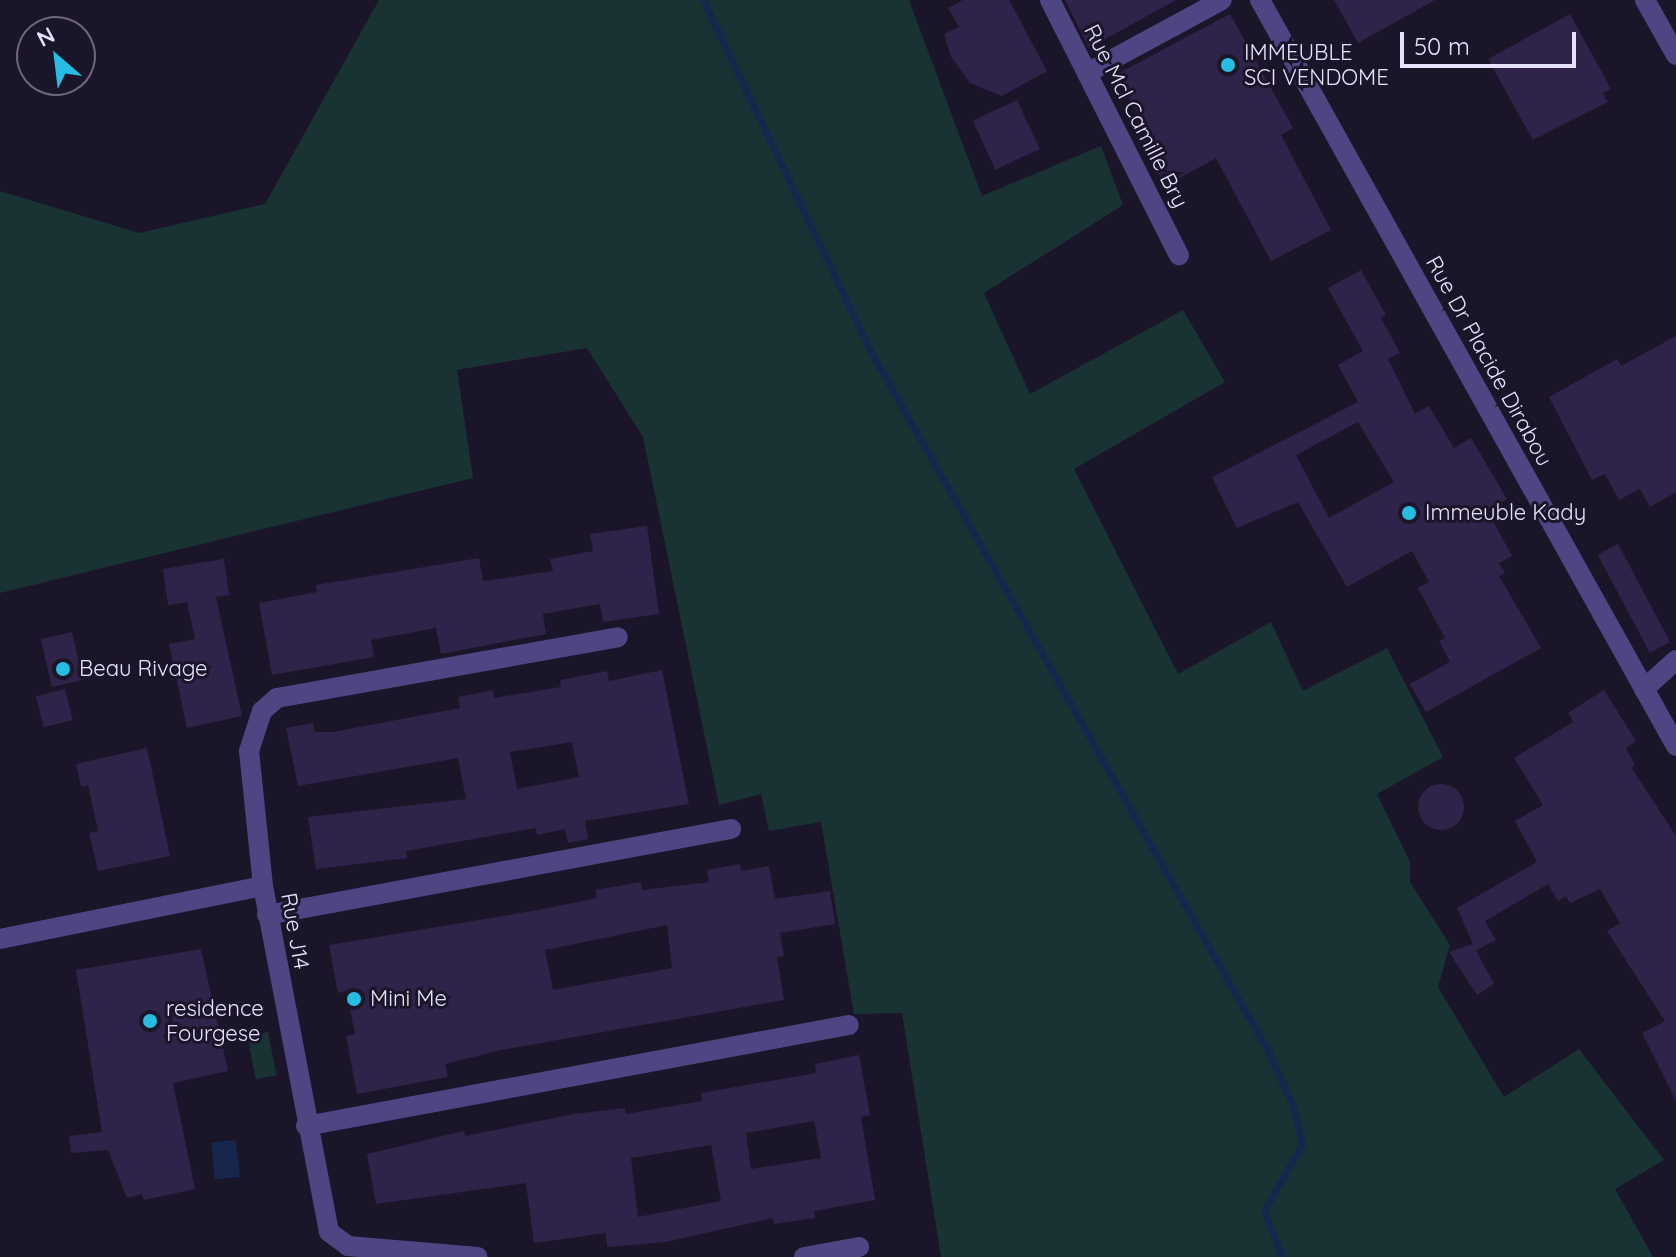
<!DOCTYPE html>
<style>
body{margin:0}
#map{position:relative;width:1676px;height:1257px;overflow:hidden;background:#1b152a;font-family:Quicksand,sans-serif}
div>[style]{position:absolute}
.green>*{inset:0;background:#193233;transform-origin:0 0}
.water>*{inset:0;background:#17264c;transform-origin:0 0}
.stream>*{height:7px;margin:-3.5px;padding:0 3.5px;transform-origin:3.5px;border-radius:3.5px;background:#17264c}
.building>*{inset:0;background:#2f2349;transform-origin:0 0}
.round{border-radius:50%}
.minor>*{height:20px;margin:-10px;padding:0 10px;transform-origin:10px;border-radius:10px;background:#4e4683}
.dots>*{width:22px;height:22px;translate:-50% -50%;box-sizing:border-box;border:4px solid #1b152a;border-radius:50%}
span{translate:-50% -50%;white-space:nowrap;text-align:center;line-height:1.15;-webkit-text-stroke:6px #1b152a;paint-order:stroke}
.poi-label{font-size:22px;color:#e7e2fb}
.left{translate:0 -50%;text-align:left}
.street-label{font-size:22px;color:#e7e2fb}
.north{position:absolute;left:16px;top:16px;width:80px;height:80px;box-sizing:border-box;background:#1b152a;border:2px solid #6d677e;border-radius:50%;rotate:332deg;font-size:22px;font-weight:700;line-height:32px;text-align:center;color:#e7e2fb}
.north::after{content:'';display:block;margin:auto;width:28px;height:36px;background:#27bde2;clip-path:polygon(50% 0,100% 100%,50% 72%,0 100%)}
.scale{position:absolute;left:1400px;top:32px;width:176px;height:36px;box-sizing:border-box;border:4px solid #e7e2fb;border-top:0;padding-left:10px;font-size:24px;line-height:28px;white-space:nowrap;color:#e7e2fb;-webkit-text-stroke:6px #1b152a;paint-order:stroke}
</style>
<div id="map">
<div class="green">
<div style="clip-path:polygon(379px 0,909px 0,982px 196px,1101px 146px,1123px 205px,984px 293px,1030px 394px,1183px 310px,1225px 382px,1074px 469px,1178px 674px,1271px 622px,1303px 691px,1387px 648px,1443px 757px,1377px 794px,1410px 862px,1410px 882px,1450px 945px,1438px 987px,1504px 1097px,1579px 1049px,1664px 1160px,1615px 1189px,1653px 1257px,941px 1257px,902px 1013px,854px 1014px,821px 822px,769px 831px,761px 794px,719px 805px,643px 437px,587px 348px,457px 370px,473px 478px,0 593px,0 191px,139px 233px,265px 204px)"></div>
<div style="left:268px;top:1032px;width:44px;height:21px;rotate:79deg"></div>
</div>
<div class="water">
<div style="left:236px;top:1140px;width:37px;height:25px;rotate:84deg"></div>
</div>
<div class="stream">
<div style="left:703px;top:0;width:392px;rotate:64.5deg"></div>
<div style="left:872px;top:354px;width:804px;rotate:60.41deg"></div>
<div style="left:1269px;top:1053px;width:58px;rotate:65.6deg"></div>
<div style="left:1293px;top:1106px;width:39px;rotate:77deg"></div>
<div style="left:1302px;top:1144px;width:77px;rotate:119.6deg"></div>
<div style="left:1264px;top:1211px;width:49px;rotate:68.6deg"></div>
</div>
<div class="building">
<div style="clip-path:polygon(963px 0,1009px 0,1047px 71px,1002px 96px,970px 83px,951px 57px,944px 34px,959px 27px,948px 8px)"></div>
<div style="clip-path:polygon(1065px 0,1176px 0,1089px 48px)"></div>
<div style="clip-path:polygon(1334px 0,1435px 0,1358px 43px)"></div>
<div style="clip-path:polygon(1230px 14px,1293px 128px,1281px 135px,1331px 230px,1271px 261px,1216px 158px,1165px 186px,1134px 126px,1142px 122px,1117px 74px)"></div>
<div style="clip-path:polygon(1570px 14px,1611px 89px,1603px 93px,1608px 102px,1533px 140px,1488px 59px)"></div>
<div style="left:1017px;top:100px;width:54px;height:49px;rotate:65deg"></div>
<div style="clip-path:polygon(evenodd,1361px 270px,1386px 315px,1381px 318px,1400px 353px,1388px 359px,1415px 414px,1429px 406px,1454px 448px,1471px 438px,1507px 499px,1487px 510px,1512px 556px,1499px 563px,1505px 573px,1499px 576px,1541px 648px,1426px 712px,1410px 684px,1450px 662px,1439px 641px,1445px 638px,1418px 588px,1429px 582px,1412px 551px,1347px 587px,1298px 502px,1237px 528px,1212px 477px,1358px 402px,1338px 365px,1363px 351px,1328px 288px,1361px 270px,1358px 422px,1394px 482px,1329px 518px,1296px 455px,1358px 422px)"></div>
<div style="clip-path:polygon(1676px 336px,1676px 492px,1650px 507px,1640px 489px,1619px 500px,1605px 474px,1592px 480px,1549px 397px,1617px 359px,1621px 366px)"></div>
<div style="clip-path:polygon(647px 526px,659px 614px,603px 622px,600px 604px,543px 614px,546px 634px,441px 654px,436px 628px,371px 640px,374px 657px,272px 675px,259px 603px,317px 592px,316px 585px,479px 558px,483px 581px,553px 571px,550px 559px,593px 551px,590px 534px)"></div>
<div style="left:1618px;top:544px;width:111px;height:23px;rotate:62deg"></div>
<div style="clip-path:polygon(224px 559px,229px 595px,216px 597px,242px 716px,187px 728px,169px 644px,195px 639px,187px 602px,168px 605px,163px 569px)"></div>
<div style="left:72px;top:632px;width:49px;height:32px;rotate:77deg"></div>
<div style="clip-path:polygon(evenodd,662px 670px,689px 804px,585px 821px,588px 839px,568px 843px,565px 829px,537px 835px,536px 828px,406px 851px,407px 858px,316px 869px,308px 817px,466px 799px,458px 758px,298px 786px,286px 728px,313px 723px,315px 732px,333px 732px,460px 708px,458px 697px,493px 690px,494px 698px,561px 687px,560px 680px,607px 671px,609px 681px,662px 670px,572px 742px,579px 777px,517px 789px,510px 752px,572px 742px)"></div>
<div style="left:65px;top:689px;width:32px;height:30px;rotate:76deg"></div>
<div style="clip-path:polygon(1604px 690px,1636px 741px,1626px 748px,1635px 765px,1631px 767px,1676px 836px,1676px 1101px,1642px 1033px,1665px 1021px,1607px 931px,1620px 923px,1600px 889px,1570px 903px,1566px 896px,1558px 901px,1548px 884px,1485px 921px,1496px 940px,1476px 950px,1494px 984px,1477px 995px,1449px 952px,1473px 944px,1457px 908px,1537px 862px,1515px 821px,1543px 805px,1514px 758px,1573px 722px,1568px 713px)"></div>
<div style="clip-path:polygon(147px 748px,170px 856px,98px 871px,89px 833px,98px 831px,88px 785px,81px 787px,76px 764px)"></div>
<div class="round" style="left:1418px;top:784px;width:46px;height:46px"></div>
<div style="clip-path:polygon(evenodd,740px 864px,741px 871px,769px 866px,775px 899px,830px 891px,835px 924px,780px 933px,784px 956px,777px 957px,784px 1000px,501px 1050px,445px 1064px,448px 1077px,357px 1094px,346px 1036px,355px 1034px,346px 991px,338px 993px,329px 945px,538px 910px,597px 898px,595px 890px,641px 882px,642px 890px,709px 882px,707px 870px,740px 864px,667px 925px,672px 968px,553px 990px,545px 950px,667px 925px)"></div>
<div style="clip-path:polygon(201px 949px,228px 1071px,173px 1083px,195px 1189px,144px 1200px,142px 1194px,127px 1198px,108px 1150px,71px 1153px,69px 1136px,102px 1132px,76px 970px)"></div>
<div style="clip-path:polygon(evenodd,859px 1055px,870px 1115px,861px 1117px,875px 1200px,814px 1211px,815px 1218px,774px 1224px,773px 1218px,665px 1242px,607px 1247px,606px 1233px,534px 1243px,526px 1183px,376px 1204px,367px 1154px,464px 1131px,465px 1136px,574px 1114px,625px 1108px,626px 1114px,702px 1101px,701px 1093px,816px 1073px,815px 1064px,859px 1055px,814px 1121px,821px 1158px,751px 1169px,746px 1133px,814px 1121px,859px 1055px,711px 1145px,721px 1201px,638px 1217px,631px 1158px,711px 1145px)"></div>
</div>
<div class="minor">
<div style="left:1050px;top:0;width:286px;rotate:63.2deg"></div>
<div style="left:1260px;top:0;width:854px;rotate:60.85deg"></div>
<div style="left:1645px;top:0;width:63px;rotate:60.6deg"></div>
<div style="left:1087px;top:73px;width:153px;rotate:-28.4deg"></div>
<div style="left:1644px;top:689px;width:43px;rotate:-42.2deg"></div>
<div style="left:263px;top:886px;width:136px;rotate:-95.9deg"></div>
<div style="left:249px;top:751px;width:42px;rotate:-72deg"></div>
<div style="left:262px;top:711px;width:20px;rotate:-41deg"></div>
<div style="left:277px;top:698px;width:346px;rotate:-10.1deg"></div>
<div style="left:267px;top:915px;width:472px;rotate:-10.5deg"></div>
<div style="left:0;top:939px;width:268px;rotate:-11.4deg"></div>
<div style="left:263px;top:886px;width:352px;rotate:79.2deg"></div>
<div style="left:329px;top:1232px;width:24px;rotate:36deg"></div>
<div style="left:348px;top:1246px;width:130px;rotate:4.8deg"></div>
<div style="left:306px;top:1126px;width:552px;rotate:-10.54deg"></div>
<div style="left:804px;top:1257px;width:56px;rotate:-10.3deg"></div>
</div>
<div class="dots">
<div style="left:1228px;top:65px;background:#27bde2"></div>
<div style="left:1409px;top:513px;background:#27bde2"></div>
<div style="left:63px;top:669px;background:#27bde2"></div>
<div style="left:354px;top:999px;background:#27bde2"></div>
<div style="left:150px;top:1021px;background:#27bde2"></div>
</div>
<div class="poi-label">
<span class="left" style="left:1244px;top:65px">IMMEUBLE<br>SCI VENDOME</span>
<span class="left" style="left:1425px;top:513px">Immeuble Kady</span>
<span class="left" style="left:79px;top:669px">Beau Rivage</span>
<span class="left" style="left:370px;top:999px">Mini Me</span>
<span class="left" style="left:166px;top:1021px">residence<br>Fourgese</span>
</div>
<div class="street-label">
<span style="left:1136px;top:116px;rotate:63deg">Rue Mcl Camille Bry</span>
<span style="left:1489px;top:361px;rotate:61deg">Rue Dr Placide Dirabou</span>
<span style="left:295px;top:931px;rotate:80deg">Rue J14</span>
</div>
<div class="north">N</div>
<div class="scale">50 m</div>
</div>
